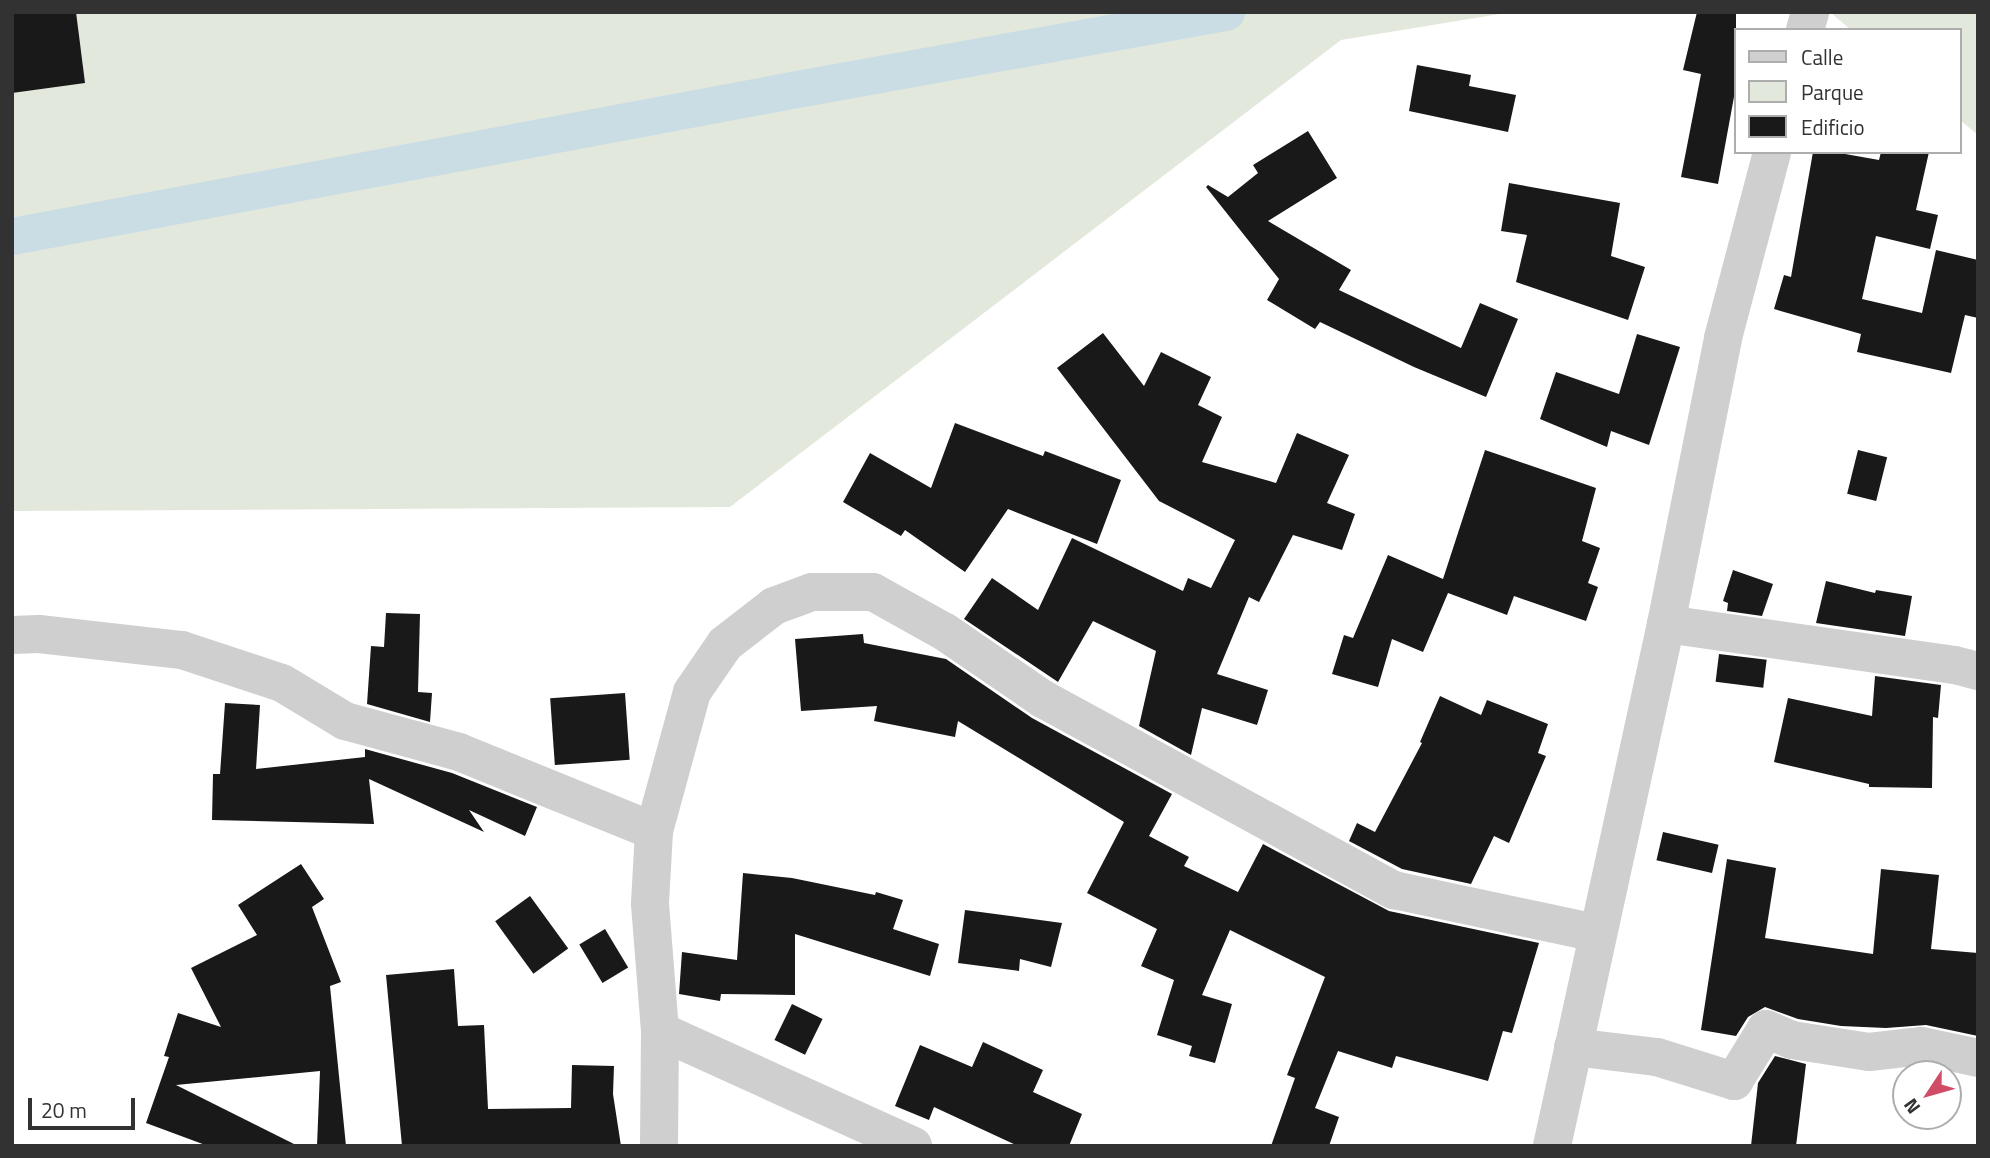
<!DOCTYPE html>
<style>
body{margin:0}
#map{position:relative;width:1990px;height:1158px;overflow:hidden;background:#fff;font-family:"Titillium Web",sans-serif}
div>[style]{position:absolute}
.green>*{inset:0;background:#e3e8dd}
.canal>*{height:37px;margin:-18.5px;padding:0 18.5px;transform-origin:18.5px;border-radius:18.5px;background:#cadde4}
.building>*{inset:0;background:#191919;transform-origin:0 0}
.minor>*{height:38px;margin:-19px;padding:0 19px;transform-origin:19px;border-radius:19px;background:#cfcfcf}
span{translate:-50% -50%;white-space:nowrap;text-align:center;line-height:1.15;-webkit-text-stroke:7px #fff;paint-order:stroke}
.frame{position:absolute;inset:0;border:14px solid #323232;pointer-events:none}
.legend{position:absolute;left:1734px;top:28px;width:228px;height:126px;box-sizing:border-box;background:#fff;border:2px solid #adadad;margin:0;padding:9px 12px;list-style:none;font-size:21px;color:#323232}
.legend li{display:flex;align-items:center;gap:14px;height:35px}
.legend b{width:35px;border:2px solid #adadad}
.north{position:absolute;left:1892px;top:1060px;width:70px;height:70px;box-sizing:border-box;background:#fff;border:2px solid #adadad;border-radius:50%;rotate:234deg;font-size:19px;font-weight:700;line-height:28px;text-align:center;color:#323232}
.north::after{content:'';display:block;margin:auto;width:24px;height:32px;background:#d04d67;clip-path:polygon(50% 0,100% 100%,50% 72%,0 100%)}
.scale{position:absolute;left:28px;top:1098px;width:107px;height:32px;box-sizing:border-box;border:4px solid #323232;border-top:0;padding-left:9px;font-size:21px;line-height:24px;white-space:nowrap;color:#323232;-webkit-text-stroke:5px #fff;paint-order:stroke}
</style>
<div id="map">
<div class="green">
<div style="clip-path:polygon(12px 12px,1512px 12px,1341px 40px,730px 507px,12px 511px)"></div>
<div style="clip-path:polygon(1830px 12px,1978px 12px,1978px 135px,1960px 120px,1960px 30px,1851px 30px)"></div>
</div>
<div class="canal">
<div style="left:12px;top:236px;width:799px;rotate:-10.61deg"></div>
<div style="left:797px;top:89px;width:436px;rotate:-10.2deg"></div>
</div>
<div class="building">
<div style="clip-path:polygon(12px 12px,76px 12px,85px 83px,12px 93px)"></div>
<div style="clip-path:polygon(1697px 12px,1736px 12px,1736px 86px,1718px 184px,1681px 177px,1701px 74px,1683px 70px)"></div>
<div style="clip-path:polygon(1417px 65px,1471px 75px,1469px 86px,1516px 95px,1508px 132px,1409px 111px)"></div>
<div style="clip-path:polygon(1308px 131px,1337px 178px,1268px 221px,1351px 270px,1339px 290px,1461px 348px,1480px 303px,1518px 319px,1486px 397px,1414px 367px,1320px 322px,1315px 329px,1267px 300px,1279px 279px,1206px 187px,1208px 185px,1228px 197px,1258px 173px,1253px 165px)"></div>
<div style="clip-path:polygon(1813px 152px,1834px 152px,1879px 160px,1881px 152px,1929px 152px,1916px 210px,1938px 215px,1930px 249px,1876px 236px,1862px 299px,1922px 313px,1936px 250px,1978px 260px,1978px 318px,1965px 315px,1951px 373px,1857px 352px,1861px 334px,1774px 309px,1784px 275px,1791px 277px)"></div>
<div style="clip-path:polygon(1509px 183px,1620px 203px,1611px 256px,1645px 267px,1628px 320px,1516px 282px,1527px 235px,1501px 231px)"></div>
<div style="clip-path:polygon(1103px 333px,1144px 386px,1161px 352px,1211px 377px,1198px 405px,1222px 417px,1202px 462px,1276px 483px,1297px 433px,1349px 455px,1327px 503px,1355px 514px,1342px 550px,1293px 535px,1259px 602px,1249px 597px,1217px 674px,1268px 690px,1257px 725px,1202px 708px,1191px 755px,1139px 726px,1156px 651px,1093px 621px,1058px 682px,964px 619px,992px 578px,1038px 610px,1072px 538px,1183px 591px,1188px 578px,1211px 588px,1235px 540px,1159px 501px,1057px 368px)"></div>
<div style="clip-path:polygon(1637px 334px,1680px 347px,1649px 445px,1611px 431px,1607px 447px,1540px 419px,1556px 372px,1619px 394px)"></div>
<div style="clip-path:polygon(955px 423px,1043px 456px,1045px 451px,1121px 480px,1097px 544px,1008px 509px,965px 572px,905px 530px,901px 536px,843px 502px,870px 453px,931px 488px)"></div>
<div style="clip-path:polygon(1485px 450px,1596px 488px,1582px 541px,1600px 548px,1588px 583px,1598px 587px,1586px 621px,1514px 596px,1507px 615px,1448px 593px,1423px 652px,1392px 639px,1378px 687px,1332px 674px,1344px 635px,1353px 638px,1388px 555px,1443px 579px)"></div>
<div style="left:1858px;top:450px;width:30px;height:45px;rotate:14deg"></div>
<div style="clip-path:polygon(1733px 570px,1773px 584px,1762px 616px,1727px 611px,1728px 603px,1723px 601px)"></div>
<div style="clip-path:polygon(1826px 581px,1875px 593px,1876px 590px,1912px 596px,1905px 636px,1816px 623px)"></div>
<div style="clip-path:polygon(386px 613px,420px 614px,418px 692px,432px 693px,430px 722px,367px 704px,371px 646px,384px 647px)"></div>
<div style="clip-path:polygon(863px 634px,864px 643px,946px 659px,1032px 718px,1172px 794px,1149px 836px,1189px 857px,1184px 866px,1238px 892px,1263px 844px,1389px 911px,1539px 943px,1512px 1033px,1503px 1031px,1488px 1081px,1396px 1056px,1392px 1068px,1338px 1051px,1315px 1108px,1339px 1117px,1329px 1146px,1271px 1146px,1295px 1078px,1287px 1075px,1325px 977px,1230px 930px,1202px 995px,1232px 1004px,1215px 1063px,1189px 1056px,1192px 1046px,1157px 1035px,1174px 980px,1141px 966px,1157px 929px,1087px 893px,1124px 822px,958px 721px,955px 737px,874px 721px,877px 706px,801px 711px,795px 639px)"></div>
<div style="left:1719px;top:654px;width:48px;height:28px;rotate:7deg"></div>
<div style="clip-path:polygon(1875px 676px,1941px 685px,1938px 718px,1933px 717px,1932px 788px,1869px 787px,1869px 784px,1774px 762px,1788px 698px,1872px 716px)"></div>
<div style="left:625px;top:693px;width:67px;height:75px;rotate:86deg"></div>
<div style="clip-path:polygon(1440px 696px,1481px 715px,1487px 700px,1548px 724px,1538px 753px,1546px 756px,1509px 843px,1494px 836px,1471px 884px,1402px 869px,1349px 841px,1357px 823px,1375px 832px,1422px 743px,1420px 742px)"></div>
<div style="clip-path:polygon(225px 703px,260px 705px,256px 769px,365px 757px,365px 749px,452px 773px,537px 807px,525px 836px,469px 810px,484px 832px,369px 779px,374px 824px,212px 820px,213px 774px,220px 774px)"></div>
<div style="left:1663px;top:832px;width:57px;height:29px;rotate:13deg"></div>
<div style="clip-path:polygon(1727px 859px,1776px 868px,1765px 938px,1873px 954px,1881px 869px,1939px 875px,1931px 949px,1978px 953px,1978px 1036px,1926px 1025px,1886px 1028px,1841px 1026px,1798px 1019px,1765px 1007px,1748px 1017px,1736px 1036px,1701px 1030px)"></div>
<div style="clip-path:polygon(301px 864px,324px 899px,312px 907px,341px 982px,330px 986px,346px 1146px,317px 1146px,320px 1071px,176px 1085px,298px 1146px,208px 1146px,146px 1123px,169px 1057px,164px 1056px,178px 1013px,221px 1027px,191px 968px,257px 935px,238px 905px)"></div>
<div style="clip-path:polygon(743px 873px,792px 878px,875px 895px,876px 892px,903px 900px,893px 929px,939px 944px,930px 976px,795px 934px,795px 995px,721px 994px,720px 1001px,679px 994px,682px 952px,737px 960px)"></div>
<div style="left:530px;top:896px;width:65px;height:43px;rotate:54deg"></div>
<div style="clip-path:polygon(965px 910px,1062px 923px,1051px 967px,1020px 959px,1019px 971px,958px 963px)"></div>
<div style="left:605px;top:929px;width:45px;height:30px;rotate:59deg"></div>
<div style="clip-path:polygon(454px 969px,458px 1026px,484px 1025px,488px 1109px,571px 1108px,572px 1065px,614px 1066px,613px 1094px,621px 1146px,402px 1146px,386px 975px)"></div>
<div style="left:792px;top:1004px;width:34px;height:40px;rotate:26deg"></div>
<div style="clip-path:polygon(983px 1042px,1043px 1070px,1033px 1092px,1082px 1114px,1069px 1146px,1018px 1146px,934px 1107px,929px 1120px,895px 1106px,920px 1045px,972px 1067px)"></div>
<div style="clip-path:polygon(1775px 1056px,1806px 1064px,1796px 1146px,1751px 1146px,1758px 1083px)"></div>
</div>
<div class="minor">
<div style="left:1805px;top:30px;width:19px;rotate:-74deg"></div>
<div style="left:1666px;top:624px;width:292px;rotate:8.1deg"></div>
<div style="left:1955px;top:665px;width:24px;rotate:15deg"></div>
<div style="left:12px;top:635px;width:27px;rotate:-2deg"></div>
<div style="left:39px;top:634px;width:144px;rotate:6.4deg"></div>
<div style="left:182px;top:650px;width:105px;rotate:18.3deg"></div>
<div style="left:282px;top:683px;width:74px;rotate:31.1deg"></div>
<div style="left:345px;top:721px;width:118px;rotate:15.2deg"></div>
<div style="left:459px;top:752px;width:210px;rotate:22.1deg"></div>
<div style="left:660px;top:1031px;width:128px;rotate:-94.5deg"></div>
<div style="left:650px;top:903px;width:72px;rotate:-86.8deg"></div>
<div style="left:654px;top:831px;width:144px;rotate:-74.7deg"></div>
<div style="left:692px;top:692px;width:58px;rotate:-55.5deg"></div>
<div style="left:725px;top:644px;width:62px;rotate:-37.8deg"></div>
<div style="left:774px;top:606px;width:40px;rotate:-20.2deg"></div>
<div style="left:812px;top:592px;width:61px"></div>
<div style="left:873px;top:592px;width:82px;rotate:29.1deg"></div>
<div style="left:945px;top:632px;width:119px;rotate:34.4deg"></div>
<div style="left:1043px;top:699px;width:400px;rotate:28.6deg"></div>
<div style="left:1394px;top:890px;width:208px;rotate:12deg"></div>
<div style="left:1573px;top:1047px;width:85px;rotate:6.8deg"></div>
<div style="left:1657px;top:1057px;width:81px;rotate:17.3deg"></div>
<div style="left:1734px;top:1081px;width:61px;rotate:-58.4deg"></div>
<div style="left:1766px;top:1029px;width:28px;rotate:23deg"></div>
<div style="left:1792px;top:1040px;width:78px;rotate:8.9deg"></div>
<div style="left:1869px;top:1052px;width:53px;rotate:-6.5deg"></div>
<div style="left:1922px;top:1046px;width:57px;rotate:12.1deg"></div>
<div style="left:659px;top:1146px;width:115px;rotate:-89.5deg"></div>
<div style="left:660px;top:1031px;width:278px;rotate:24.4deg"></div>
<div style="left:1552px;top:1146px;width:534px;rotate:-77.68deg"></div>
<div style="left:1666px;top:624px;width:292px;rotate:-78.7deg"></div>
<div style="left:1723px;top:338px;width:192px;rotate:-75.2deg"></div>
</div>
<div class="frame"></div>
<ul class="legend">
<li><b style="height:9px;background:#cfcfcf"></b>Calle</li>
<li><b style="height:19px;background:#e3e8dd"></b>Parque</li>
<li><b style="height:19px;background:#191919"></b>Edificio</li>
</ul>
<div class="north">N</div>
<div class="scale">20 m</div>
</div>
